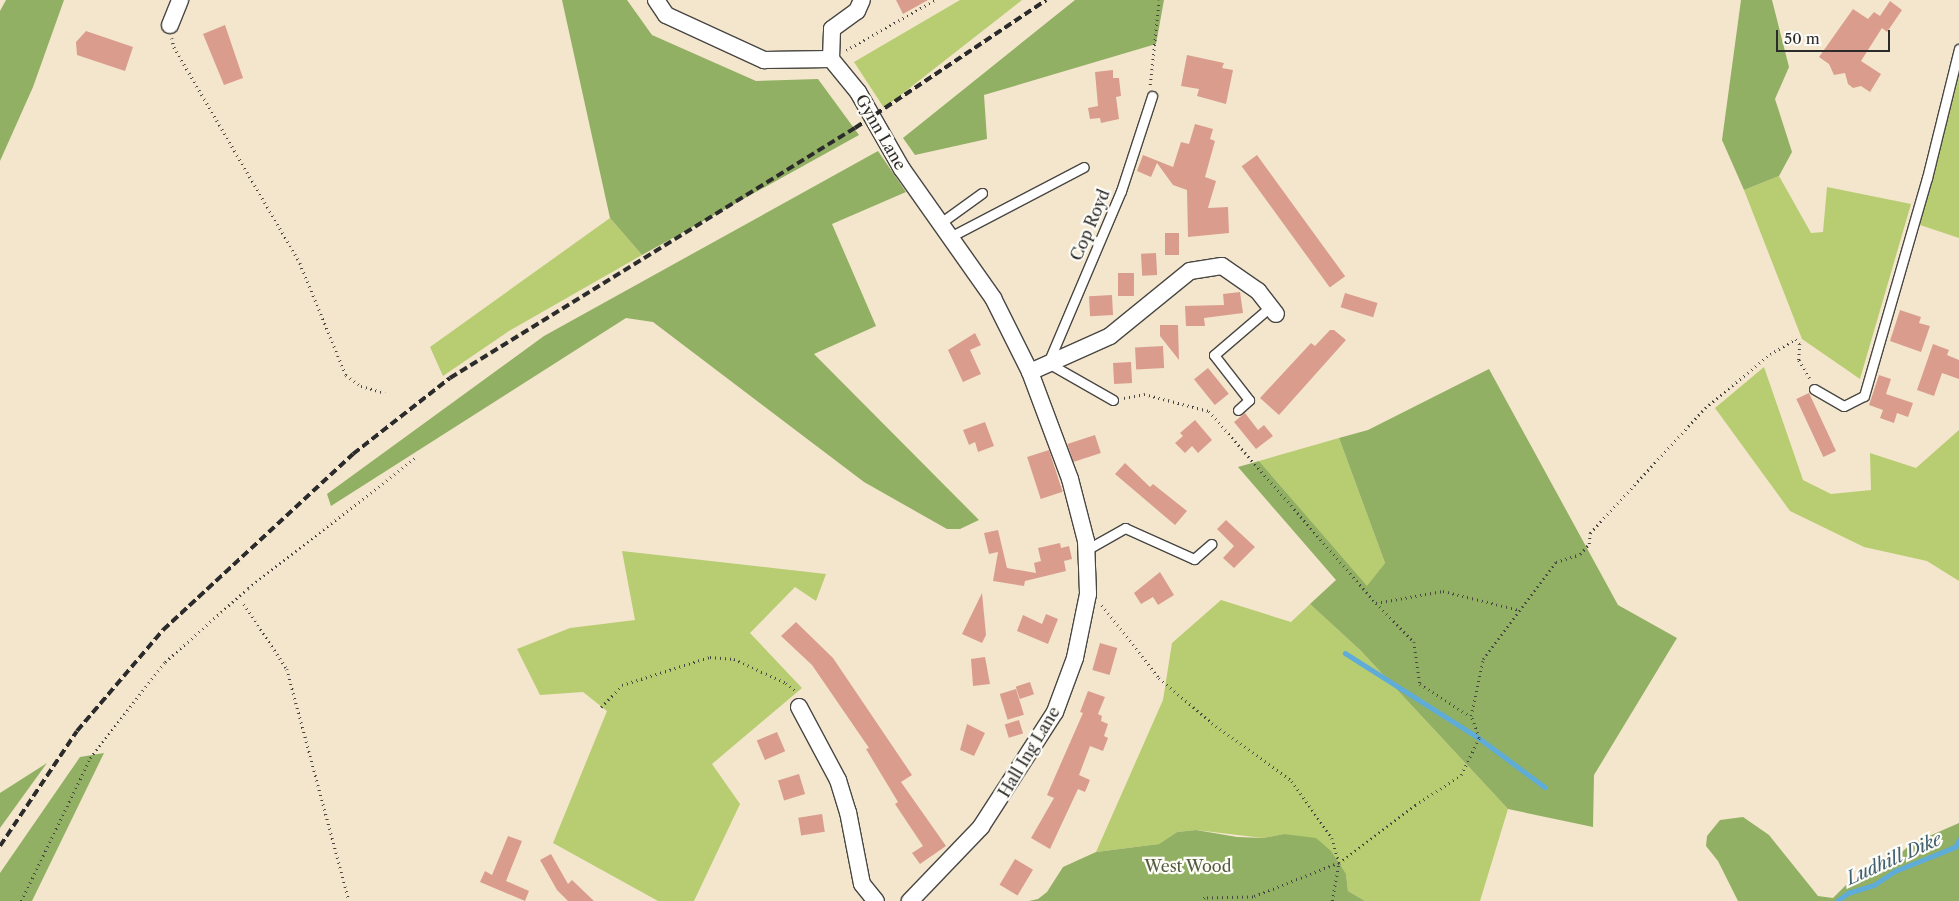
<!DOCTYPE html>
<style>
body{margin:0}
#map{position:relative;width:1959px;height:901px;overflow:hidden;background:#f3e6cd;font-family:"Libre Caslon Text",serif}
div>[style]{position:absolute}
.green>*{inset:0;background:#b8cd71}
.forest>*{inset:0;background:#92b063}
.stream>*{height:4.5px;margin:-2.25px;padding:0 2.25px;transform-origin:2.25px;border-radius:2.25px;background:#5facd8}
.building>*{inset:0;background:#da9d8d;transform-origin:0 0}
.path>*{height:2.5px;margin-top:-1.25px;transform-origin:0;background:repeating-linear-gradient(90deg,#494743 0 1px,transparent 0 5px)}
.roads{filter:drop-shadow(1px 0 #494743) drop-shadow(-1px 0 #494743) drop-shadow(0 1px #494743) drop-shadow(0 -1px #494743)}
.lane>*{height:9px;margin:-4.5px;padding:0 4.5px;transform-origin:4.5px;border-radius:4.5px;background:#fff}
.street>*{height:16px;margin:-8px;padding:0 8px;transform-origin:8px;border-radius:8px;background:#fff}
.rail>*{height:4px;margin-top:-2px;transform-origin:0;background:repeating-linear-gradient(90deg,#2b2b2b 0 8px,transparent 0 12px)}
span{translate:-50% -50%;white-space:nowrap;text-align:center;line-height:1.15;-webkit-text-stroke:4.5px #fdfcf7;paint-order:stroke}
.street-label{font-size:16px;color:#2b2b2b}
.park-label{font-size:16px;color:#555c40}
.water-label{font-size:18px;color:#405f70;font-style:italic}
.scale{position:absolute;left:1776px;top:30px;width:114px;height:22px;box-sizing:border-box;border:2px solid #2b2b2b;border-top:0;padding-left:6px;font-size:15px;line-height:18px;white-space:nowrap;color:#2b2b2b;-webkit-text-stroke:4px #fdfcf7;paint-order:stroke}
</style>
<div id="map">
<div class="green">
<div style="clip-path:polygon(960px 0,1022px 0,884px 108px,854px 62px)"></div>
<div style="clip-path:polygon(1959px 76px,1959px 238px,1920px 225px)"></div>
<div style="clip-path:polygon(1779px 176px,1811px 233px,1823px 232px,1827px 187px,1911px 204px,1860px 379px,1802px 339px,1744px 190px)"></div>
<div style="clip-path:polygon(610px 218px,642px 255px,509px 331px,443px 376px,430px 347px)"></div>
<div style="clip-path:polygon(1764px 367px,1803px 480px,1831px 494px,1871px 490px,1870px 453px,1916px 468px,1959px 430px,1959px 581px,1927px 561px,1864px 547px,1790px 511px,1715px 408px)"></div>
<div style="clip-path:polygon(1339px 438px,1385px 563px,1367px 587px,1259px 461px)"></div>
<div style="clip-path:polygon(622px 551px,826px 574px,816px 601px,795px 587px,750px 633px,802px 688px,712px 764px,740px 804px,694px 901px,658px 901px,553px 843px,607px 711px,583px 692px,540px 695px,517px 649px,570px 628px,635px 620px)"></div>
<div style="clip-path:polygon(1221px 600px,1291px 622px,1310px 604px,1361px 651px,1508px 809px,1480px 901px,1365px 901px,1348px 891px,1346px 874px,1284px 834px,1263px 838px,1196px 830px,1177px 832px,1159px 844px,1096px 852px,1163px 700px,1172px 643px)"></div>
</div>
<div class="forest">
<div style="clip-path:polygon(6px 0,64px 0,33px 87px,0 161px,0 11px)"></div>
<div style="clip-path:polygon(562px 0,627px 0,652px 35px,756px 81px,818px 79px,859px 135px,642px 255px,610px 218px)"></div>
<div style="clip-path:polygon(1075px 0,1164px 0,1156px 44px,984px 95px,987px 139px,915px 155px,903px 138px)"></div>
<div style="clip-path:polygon(1741px 0,1772px 0,1789px 67px,1775px 99px,1792px 152px,1779px 176px,1744px 190px,1722px 140px)"></div>
<div style="clip-path:polygon(878px 151px,906px 192px,832px 224px,876px 326px,814px 354px,979px 520px,960px 529px,947px 529px,864px 482px,653px 322px,626px 318px,331px 506px,327px 494px,544px 336px)"></div>
<div style="clip-path:polygon(1489px 369px,1618px 605px,1677px 638px,1594px 775px,1593px 827px,1508px 809px,1361px 651px,1310px 604px,1336px 580px,1238px 467px,1259px 461px,1367px 586px,1385px 563px,1339px 438px,1368px 430px)"></div>
<div style="clip-path:polygon(104px 753px,32px 901px,0 901px,0 873px,80px 757px)"></div>
<div style="clip-path:polygon(47px 763px,0 828px,0 793px)"></div>
<div style="clip-path:polygon(1743px 817px,1769px 835px,1818px 896px,1833px 898px,1846px 885px,1893px 860px,1911px 844px,1959px 823px,1959px 901px,1738px 901px,1718px 861px,1706px 846px,1707px 836px,1720px 820px)"></div>
<div style="clip-path:polygon(1196px 830px,1237px 837px,1263px 838px,1284px 834px,1316px 838px,1331px 851px,1346px 874px,1348px 891px,1365px 901px,1029px 901px,1038px 899px,1047px 892px,1063px 867px,1096px 852px,1159px 844px,1177px 832px)"></div>
</div>
<div class="stream">
<div style="left:1345px;top:653px;width:159px;rotate:32.4deg"></div>
<div style="left:1479px;top:738px;width:82px;rotate:36.6deg"></div>
<div style="left:1837px;top:901px;width:14px;rotate:-36deg"></div>
<div style="left:1848px;top:893px;width:27px;rotate:-17deg"></div>
<div style="left:1874px;top:885px;width:25px;rotate:-34deg"></div>
<div style="left:1895px;top:871px;width:65px;rotate:-21.8deg"></div>
<div style="left:1955px;top:847px;width:8px;rotate:-60deg"></div>
</div>
<div class="building">
<div style="clip-path:polygon(896px 0,928px 0,903px 14px)"></div>
<div style="clip-path:polygon(1890px 1px,1902px 10px,1887px 32px,1882px 28px,1861px 61px,1881px 74px,1870px 92px,1861px 86px,1853px 88px,1848px 84px,1845px 73px,1834px 75px,1829px 64px,1819px 57px,1853px 9px,1868px 19px,1874px 12px,1880px 16px)"></div>
<div style="clip-path:polygon(225px 25px,243px 78px,224px 85px,203px 34px)"></div>
<div style="clip-path:polygon(86px 31px,133px 47px,125px 71px,77px 55px,76px 42px)"></div>
<div style="clip-path:polygon(1187px 55px,1224px 63px,1222px 68px,1233px 70px,1226px 104px,1197px 96px,1199px 89px,1181px 86px)"></div>
<div style="clip-path:polygon(1113px 70px,1113px 78px,1119px 78px,1121px 96px,1116px 97px,1119px 119px,1101px 123px,1100px 118px,1090px 119px,1088px 108px,1098px 106px,1095px 72px)"></div>
<div style="clip-path:polygon(1195px 124px,1213px 129px,1210px 139px,1215px 141px,1205px 177px,1216px 181px,1208px 208px,1228px 207px,1229px 233px,1188px 237px,1187px 190px,1173px 185px,1157px 163px,1151px 177px,1137px 171px,1143px 155px,1173px 167px,1181px 142px,1189px 144px)"></div>
<div style="left:1257px;top:155px;width:150px;height:19px;rotate:54deg"></div>
<div style="left:1165px;top:233px;width:14px;height:22px"></div>
<div style="left:1156px;top:253px;width:22px;height:15px;rotate:87deg"></div>
<div style="left:1118px;top:273px;width:16px;height:23px"></div>
<div style="clip-path:polygon(1240px 292px,1243px 313px,1204px 318px,1205px 326px,1186px 326px,1185px 306px,1224px 305px,1223px 294px)"></div>
<div style="left:1345px;top:293px;width:34px;height:15px;rotate:17deg"></div>
<div style="left:1112px;top:295px;width:20px;height:23px;rotate:87deg"></div>
<div style="clip-path:polygon(1900px 310px,1921px 317px,1919px 323px,1930px 326px,1921px 352px,1890px 341px)"></div>
<div style="clip-path:polygon(1160px 325px,1178px 325px,1179px 360px,1160px 336px)"></div>
<div style="clip-path:polygon(1330px 330px,1334px 330px,1346px 340px,1279px 415px,1260px 398px,1311px 343px,1315px 346px)"></div>
<div style="clip-path:polygon(975px 333px,981px 345px,970px 350px,981px 374px,963px 382px,948px 350px)"></div>
<div style="clip-path:polygon(1933px 344px,1949px 350px,1947px 355px,1959px 360px,1959px 379px,1942px 373px,1934px 396px,1917px 390px)"></div>
<div style="left:1163px;top:346px;width:22px;height:28px;rotate:87deg"></div>
<div style="left:1131px;top:362px;width:21px;height:18px;rotate:87deg"></div>
<div style="left:1208px;top:368px;width:33px;height:18px;rotate:51deg"></div>
<div style="clip-path:polygon(1879px 375px,1891px 379px,1886px 394px,1913px 403px,1908px 417px,1897px 413px,1894px 423px,1880px 418px,1883px 410px,1869px 405px)"></div>
<div style="left:1809px;top:393px;width:64px;height:14px;rotate:65deg"></div>
<div style="clip-path:polygon(1245px 413px,1258px 430px,1264px 425px,1273px 436px,1256px 449px,1234px 422px)"></div>
<div style="clip-path:polygon(1195px 420px,1212px 440px,1198px 453px,1192px 446px,1185px 453px,1175px 443px,1183px 436px,1180px 433px)"></div>
<div style="clip-path:polygon(985px 422px,994px 446px,978px 452px,975px 442px,969px 445px,963px 430px)"></div>
<div style="left:1095px;top:435px;width:19px;height:29px;rotate:72deg"></div>
<div style="left:1049px;top:450px;width:44px;height:23px;rotate:72deg"></div>
<div style="clip-path:polygon(1125px 463px,1150px 487px,1153px 484px,1187px 511px,1175px 525px,1115px 474px)"></div>
<div style="clip-path:polygon(1226px 520px,1255px 547px,1234px 568px,1223px 558px,1234px 546px,1217px 529px)"></div>
<div style="clip-path:polygon(998px 530px,1007px 568px,1036px 573px,1034px 563px,1041px 561px,1038px 548px,1060px 543px,1061px 548px,1069px 546px,1072px 559px,1064px 561px,1066px 571px,1025px 581px,1024px 586px,993px 581px,998px 552px,989px 554px,984px 533px)"></div>
<div style="clip-path:polygon(1160px 572px,1174px 595px,1158px 605px,1153px 597px,1141px 604px,1134px 593px)"></div>
<div style="clip-path:polygon(982px 593px,986px 635px,982px 643px,962px 634px)"></div>
<div style="clip-path:polygon(1046px 614px,1058px 619px,1048px 644px,1017px 631px,1023px 615px,1042px 624px)"></div>
<div style="clip-path:polygon(796px 622px,833px 658px,912px 775px,901px 782px,946px 846px,920px 864px,912px 853px,923px 846px,895px 804px,898px 802px,866px 749px,869px 748px,812px 665px,781px 636px)"></div>
<div style="left:1100px;top:643px;width:18px;height:28px;rotate:16deg"></div>
<div style="clip-path:polygon(985px 657px,990px 684px,973px 686px,971px 659px)"></div>
<div style="left:1030px;top:682px;width:13px;height:15px;rotate:72deg"></div>
<div style="left:1016px;top:689px;width:27px;height:17px;rotate:73deg"></div>
<div style="clip-path:polygon(1088px 691px,1105px 697px,1098px 714px,1102px 716px,1101px 721px,1108px 724px,1104px 736px,1108px 738px,1103px 751px,1090px 746px,1079px 775px,1090px 780px,1085px 792px,1078px 789px,1050px 849px,1031px 838px,1054px 798px,1047px 795px,1083px 713px,1080px 712px)"></div>
<div style="left:1019px;top:720px;width:14px;height:15px;rotate:73deg"></div>
<div style="clip-path:polygon(967px 724px,985px 733px,974px 756px,960px 750px)"></div>
<div style="left:777px;top:732px;width:21px;height:22px;rotate:67deg"></div>
<div style="left:799px;top:774px;width:21px;height:22px;rotate:73deg"></div>
<div style="left:822px;top:814px;width:18px;height:24px;rotate:81deg"></div>
<div style="clip-path:polygon(508px 836px,522px 841px,506px 881px,529px 891px,525px 901px,480px 882px,485px 871px,492px 875px)"></div>
<div style="clip-path:polygon(551px 854px,568px 884px,572px 880px,594px 901px,568px 901px,557px 890px,540px 860px)"></div>
<div style="left:1015px;top:859px;width:21px;height:30px;rotate:31deg"></div>
</div>
<div class="path">
<div style="left:172px;top:38px;width:9px;rotate:77deg"></div>
<div style="left:174px;top:47px;width:250px;rotate:59.7deg"></div>
<div style="left:300px;top:263px;width:121px;rotate:67.7deg"></div>
<div style="left:346px;top:375px;width:19px;rotate:36deg"></div>
<div style="left:361px;top:386px;width:25px;rotate:16deg"></div>
<div style="left:846px;top:50px;width:102px;rotate:-29.3deg"></div>
<div style="left:1150px;top:85px;width:85px;rotate:-84deg"></div>
<div style="left:1124px;top:398px;width:20px;rotate:-11deg"></div>
<div style="left:1144px;top:394px;width:67px;rotate:14.7deg"></div>
<div style="left:1209px;top:411px;width:254px;rotate:49deg"></div>
<div style="left:1376px;top:603px;width:68px;rotate:-10.2deg"></div>
<div style="left:1443px;top:591px;width:78px;rotate:14deg"></div>
<div style="left:1376px;top:603px;width:54px;rotate:45.7deg"></div>
<div style="left:1414px;top:642px;width:42px;rotate:81.9deg"></div>
<div style="left:1420px;top:684px;width:59px;rotate:32.6deg"></div>
<div style="left:244px;top:604px;width:78px;rotate:56.5deg"></div>
<div style="left:287px;top:669px;width:240px;rotate:75deg"></div>
<div style="left:1102px;top:605px;width:93px;rotate:52deg"></div>
<div style="left:1159px;top:678px;width:70px;rotate:40.3deg"></div>
<div style="left:1212px;top:723px;width:99px;rotate:35.9deg"></div>
<div style="left:1292px;top:781px;width:70px;rotate:54.9deg"></div>
<div style="left:1332px;top:838px;width:26px;rotate:74deg"></div>
<div style="left:1339px;top:863px;width:92px;rotate:158.4deg"></div>
<div style="left:1253px;top:897px;width:48px;rotate:178.8deg"></div>
<div style="left:1205px;top:898px;width:5px;rotate:143deg"></div>
<div style="left:601px;top:707px;width:30px;rotate:-46deg"></div>
<div style="left:622px;top:685px;width:92px;rotate:-17.7deg"></div>
<div style="left:710px;top:657px;width:24px;rotate:5deg"></div>
<div style="left:734px;top:659px;width:57px;rotate:24.8deg"></div>
<div style="left:786px;top:683px;width:14px;rotate:39deg"></div>
<div style="left:21px;top:901px;width:159px;rotate:-64.2deg"></div>
<div style="left:90px;top:758px;width:122px;rotate:-52deg"></div>
<div style="left:165px;top:662px;width:111px;rotate:-41.7deg"></div>
<div style="left:248px;top:588px;width:213px;rotate:-37.9deg"></div>
<div style="left:1332px;top:901px;width:39px;rotate:-80deg"></div>
<div style="left:1339px;top:863px;width:96px;rotate:-37.3deg"></div>
<div style="left:1415px;top:805px;width:55px;rotate:-33.1deg"></div>
<div style="left:1461px;top:775px;width:41px;rotate:-64.1deg"></div>
<div style="left:1479px;top:738px;width:23px;rotate:-110deg"></div>
<div style="left:1471px;top:716px;width:58px;rotate:-78.1deg"></div>
<div style="left:1483px;top:659px;width:121px;rotate:-53deg"></div>
<div style="left:1556px;top:562px;width:25px;rotate:-18deg"></div>
<div style="left:1580px;top:554px;width:13px;rotate:-48deg"></div>
<div style="left:1589px;top:544px;width:11px;rotate:-85deg"></div>
<div style="left:1590px;top:533px;width:170px;rotate:-47.4deg"></div>
<div style="left:1705px;top:408px;width:85px;rotate:-39.7deg"></div>
<div style="left:1770px;top:354px;width:30px;rotate:-30deg"></div>
<div style="left:1796px;top:339px;width:6px;rotate:51deg"></div>
<div style="left:1800px;top:344px;width:16px;rotate:94deg"></div>
<div style="left:1799px;top:360px;width:21px;rotate:59deg"></div>
</div>
<div class="roads">
<div class="lane">
<div style="left:939px;top:224px;width:53px;rotate:-35.8deg"></div>
<div style="left:948px;top:238px;width:153px;rotate:-27.6deg"></div>
<div style="left:1814px;top:389px;width:34px;rotate:30deg"></div>
<div style="left:1844px;top:406px;width:22px;rotate:-27deg"></div>
<div style="left:1864px;top:396px;width:227px;rotate:-73.9deg"></div>
<div style="left:1927px;top:178px;width:133px;rotate:-76.1deg"></div>
<div style="left:1113px;top:400px;width:75px;rotate:-150.4deg"></div>
<div style="left:1048px;top:363px;width:187px;rotate:-67deg"></div>
<div style="left:1121px;top:191px;width:100px;rotate:-71.9deg"></div>
<div style="left:1238px;top:410px;width:15px;rotate:-42deg"></div>
<div style="left:1249px;top:400px;width:57px;rotate:-127.9deg"></div>
<div style="left:1214px;top:355px;width:74px;rotate:-40.6deg"></div>
<div style="left:1086px;top:550px;width:45px;rotate:-29.4deg"></div>
<div style="left:1125px;top:528px;width:76px;rotate:24.2deg"></div>
<div style="left:1194px;top:559px;width:23px;rotate:-41deg"></div>
</div>
<div class="street">
<div style="left:656px;top:0;width:18px;rotate:56deg"></div>
<div style="left:666px;top:15px;width:108px;rotate:24.7deg"></div>
<div style="left:764px;top:60px;width:67px;rotate:-0.9deg"></div>
<div style="left:831px;top:59px;width:43px;rotate:50.7deg"></div>
<div style="left:858px;top:92px;width:89px;rotate:60.3deg"></div>
<div style="left:902px;top:169px;width:158px;rotate:54.8deg"></div>
<div style="left:993px;top:298px;width:83px;rotate:63.4deg"></div>
<div style="left:1030px;top:372px;width:114px;rotate:69.5deg"></div>
<div style="left:1070px;top:479px;width:64px;rotate:75.5deg"></div>
<div style="left:1086px;top:541px;width:53px;rotate:87.8deg"></div>
<div style="left:1088px;top:594px;width:65px;rotate:101.5deg"></div>
<div style="left:1075px;top:658px;width:58px;rotate:110.3deg"></div>
<div style="left:1055px;top:712px;width:137px;rotate:122.8deg"></div>
<div style="left:981px;top:827px;width:103px;rotate:133.8deg"></div>
<div style="left:170px;top:25px;width:27px;rotate:-68deg"></div>
<div style="left:831px;top:59px;width:30px;rotate:-88deg"></div>
<div style="left:832px;top:29px;width:31px;rotate:-36deg"></div>
<div style="left:857px;top:11px;width:12px;rotate:-66deg"></div>
<div style="left:1030px;top:372px;width:88px;rotate:-24.2deg"></div>
<div style="left:1110px;top:336px;width:103px;rotate:-39.1deg"></div>
<div style="left:1190px;top:271px;width:32px;rotate:-9deg"></div>
<div style="left:1222px;top:266px;width:44px;rotate:34.8deg"></div>
<div style="left:1258px;top:291px;width:29px;rotate:52deg"></div>
<div style="left:799px;top:707px;width:83px;rotate:61.9deg"></div>
<div style="left:838px;top:780px;width:34px;rotate:73deg"></div>
<div style="left:848px;top:812px;width:73px;rotate:79deg"></div>
<div style="left:862px;top:884px;width:22px;rotate:51deg"></div>
</div>
</div>
<div class="rail">
<div style="left:0;top:846px;width:138px;rotate:-56.2deg"></div>
<div style="left:77px;top:731px;width:133px;rotate:-49.6deg"></div>
<div style="left:163px;top:630px;width:259px;rotate:-42.8deg"></div>
<div style="left:353px;top:454px;width:123px;rotate:-38.1deg"></div>
<div style="left:450px;top:378px;width:476px;rotate:-31.7deg"></div>
<div style="left:855px;top:128px;width:230px;rotate:-33.8deg"></div>
</div>
<div class="street-label">
<span style="left:881px;top:132px;rotate:60deg">Gynn Lane</span>
<span style="left:1090px;top:225px;rotate:-67deg">Cop Royd</span>
<span style="left:1029px;top:752px;rotate:-59deg">Hall Ing Lane</span>
</div>
<div class="park-label">
<span style="left:1188px;top:866px">West Wood</span>
</div>
<div class="water-label">
<span style="left:1894px;top:859px;rotate:-24deg">Ludhill Dike</span>
</div>
<div class="scale">50 m</div>
</div>
